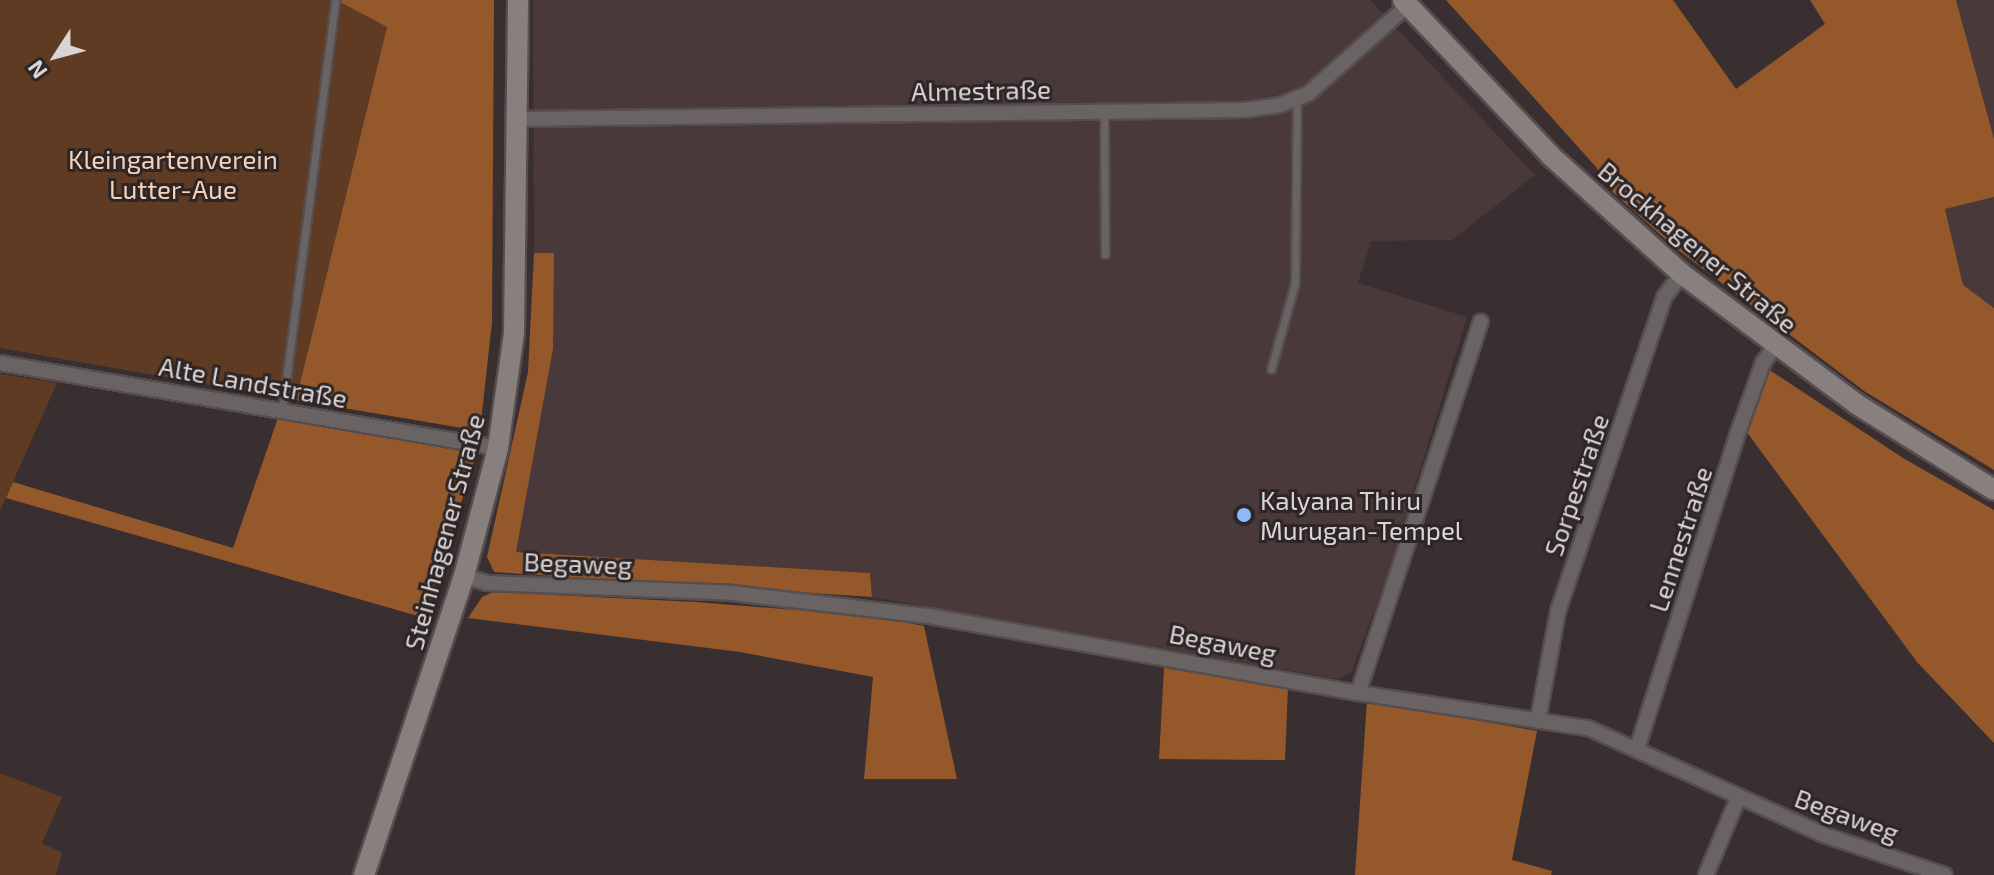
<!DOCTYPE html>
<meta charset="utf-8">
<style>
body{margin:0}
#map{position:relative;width:1994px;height:875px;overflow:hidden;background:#392f30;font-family:"Exo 2",sans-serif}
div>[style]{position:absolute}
.built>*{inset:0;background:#49393b}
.green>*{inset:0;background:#5e3b22}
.forest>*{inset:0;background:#94582b}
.roads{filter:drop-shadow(2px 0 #564d4e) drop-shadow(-2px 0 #564d4e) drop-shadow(0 2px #564d4e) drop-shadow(0 -2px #564d4e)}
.lane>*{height:7px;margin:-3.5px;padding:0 3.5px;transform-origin:3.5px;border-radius:3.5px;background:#696463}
.street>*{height:14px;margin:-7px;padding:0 7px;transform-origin:7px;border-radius:7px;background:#696463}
.secondary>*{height:20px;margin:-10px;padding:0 10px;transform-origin:10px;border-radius:10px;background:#87807e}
.dots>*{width:22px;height:22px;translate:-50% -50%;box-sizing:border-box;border:4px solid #2e2626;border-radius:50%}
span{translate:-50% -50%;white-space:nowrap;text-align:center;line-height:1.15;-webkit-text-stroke:6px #2e2626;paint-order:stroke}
.street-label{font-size:26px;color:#dad4d4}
.park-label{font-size:26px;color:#f5d1b9}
.poi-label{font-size:26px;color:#dad4d4}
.left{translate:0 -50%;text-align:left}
.north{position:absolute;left:16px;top:16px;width:80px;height:80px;-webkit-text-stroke:6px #2e2626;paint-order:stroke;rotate:234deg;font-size:22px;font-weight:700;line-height:32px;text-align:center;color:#dad4d4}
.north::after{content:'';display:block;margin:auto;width:28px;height:36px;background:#dad4d4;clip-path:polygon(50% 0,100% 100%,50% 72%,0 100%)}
</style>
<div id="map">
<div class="built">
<div style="clip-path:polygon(533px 0,1370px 0,1535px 175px,1452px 240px,1371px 241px,1358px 283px,1467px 317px,1389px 571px,1351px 673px,1338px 679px,872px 597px,870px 573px,516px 552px,553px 349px,553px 253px,534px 253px)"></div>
<div style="clip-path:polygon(1956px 0,1994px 0,1994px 139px)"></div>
<div style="clip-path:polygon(1994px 197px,1994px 308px,1963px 285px,1945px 209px)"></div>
</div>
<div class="green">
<div style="clip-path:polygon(0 0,336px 0,387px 27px,296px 400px,0 348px)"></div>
<div style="clip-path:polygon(0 374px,57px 383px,0 511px)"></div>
<div style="clip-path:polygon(0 773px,62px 797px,42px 843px,62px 853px,56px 875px,0 875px)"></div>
</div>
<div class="forest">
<div style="clip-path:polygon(336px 0,494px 0,492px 322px,480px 431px,296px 400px,387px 27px)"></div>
<div style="clip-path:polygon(1446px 0,1673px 0,1736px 89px,1825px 24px,1810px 0,1956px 0,1994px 139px,1994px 197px,1945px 209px,1963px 285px,1994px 308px,1994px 470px,1864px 391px,1673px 246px,1607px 187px,1596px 167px)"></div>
<div style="clip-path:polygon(534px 253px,554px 253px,553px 349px,516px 552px,870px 573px,872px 597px,494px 572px,487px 557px,528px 372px)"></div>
<div style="clip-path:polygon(1768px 369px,1903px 458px,1994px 510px,1994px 743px,1917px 662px,1746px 431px)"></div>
<div style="clip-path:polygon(278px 418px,457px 446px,476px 455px,425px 618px,6px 498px,13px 482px,233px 548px)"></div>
<div style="clip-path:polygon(493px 592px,696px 602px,873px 616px,924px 626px,957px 779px,864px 779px,873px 677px,740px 652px,468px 618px,482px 597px)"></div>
<div style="clip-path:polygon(1164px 668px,1288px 688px,1285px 760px,1159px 759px)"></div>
<div style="clip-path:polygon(1367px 701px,1537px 731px,1512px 860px,1552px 871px,1551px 875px,1355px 875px)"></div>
</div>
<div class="roads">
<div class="lane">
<div style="left:1104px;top:112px;width:142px;rotate:89.6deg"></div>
<div style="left:1271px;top:369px;width:89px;rotate:-74.4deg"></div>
<div style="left:1295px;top:283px;width:183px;rotate:-89.4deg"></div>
<div style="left:282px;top:411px;width:413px;rotate:-82.6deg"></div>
</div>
<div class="street">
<div style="left:518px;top:119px;width:727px;rotate:-0.71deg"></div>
<div style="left:1245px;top:110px;width:35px;rotate:-8deg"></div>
<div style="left:1280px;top:105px;width:31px;rotate:-22deg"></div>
<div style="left:1309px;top:93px;width:132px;rotate:-41.6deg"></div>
<div style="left:0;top:363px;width:505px;rotate:9.69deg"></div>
<div style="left:464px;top:576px;width:24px;rotate:17deg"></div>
<div style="left:487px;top:583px;width:245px;rotate:2.3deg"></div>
<div style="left:732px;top:593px;width:198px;rotate:6.7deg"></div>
<div style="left:929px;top:616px;width:436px;rotate:10.2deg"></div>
<div style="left:1358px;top:693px;width:233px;rotate:8.7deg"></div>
<div style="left:1588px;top:728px;width:259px;rotate:24.4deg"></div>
<div style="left:1824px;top:835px;width:127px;rotate:18.3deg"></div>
<div style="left:1358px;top:693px;width:391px;rotate:-71.7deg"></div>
<div style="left:1538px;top:720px;width:111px;rotate:-79.6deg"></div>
<div style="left:1558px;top:611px;width:331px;rotate:-71.3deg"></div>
<div style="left:1664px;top:297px;width:29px;rotate:-52deg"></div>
<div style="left:1637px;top:749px;width:335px;rotate:-72.3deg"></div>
<div style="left:1739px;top:430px;width:71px;rotate:-70.3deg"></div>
<div style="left:1763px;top:363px;width:19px;rotate:-55deg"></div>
<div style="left:1706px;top:875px;width:83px;rotate:-67.4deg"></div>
</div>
<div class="secondary">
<div style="left:1403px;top:0;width:215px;rotate:46.5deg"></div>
<div style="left:1551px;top:156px;width:176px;rotate:42deg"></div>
<div style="left:1682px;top:274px;width:219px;rotate:36.7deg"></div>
<div style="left:1858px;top:405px;width:160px;rotate:32deg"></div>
<div style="left:364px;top:875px;width:315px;rotate:-71.5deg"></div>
<div style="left:464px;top:576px;width:132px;rotate:-75.1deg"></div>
<div style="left:498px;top:448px;width:117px;rotate:-82.1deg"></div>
<div style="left:514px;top:332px;width:332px;rotate:-89.3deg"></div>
</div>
</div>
<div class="dots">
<div style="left:1244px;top:515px;background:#8db9fc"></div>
</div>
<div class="street-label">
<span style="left:981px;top:90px;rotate:-1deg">Almestraße</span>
<span style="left:1698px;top:247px;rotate:40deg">Brockhagener Straße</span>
<span style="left:253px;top:382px;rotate:10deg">Alte Landstraße</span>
<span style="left:1576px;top:485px;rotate:-71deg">Sorpestraße</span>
<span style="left:444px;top:532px;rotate:-75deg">Steinhagener Straße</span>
<span style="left:1680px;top:539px;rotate:-72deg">Lennestraße</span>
<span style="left:578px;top:563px;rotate:2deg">Begaweg</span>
<span style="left:1223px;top:643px;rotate:11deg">Begaweg</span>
<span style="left:1847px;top:815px;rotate:20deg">Begaweg</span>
</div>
<div class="park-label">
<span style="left:173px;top:174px">Kleingartenverein<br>Lutter-Aue</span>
</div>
<div class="poi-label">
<span class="left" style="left:1260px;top:515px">Kalyana Thiru<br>Murugan-Tempel</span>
</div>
<div class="north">N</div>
</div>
